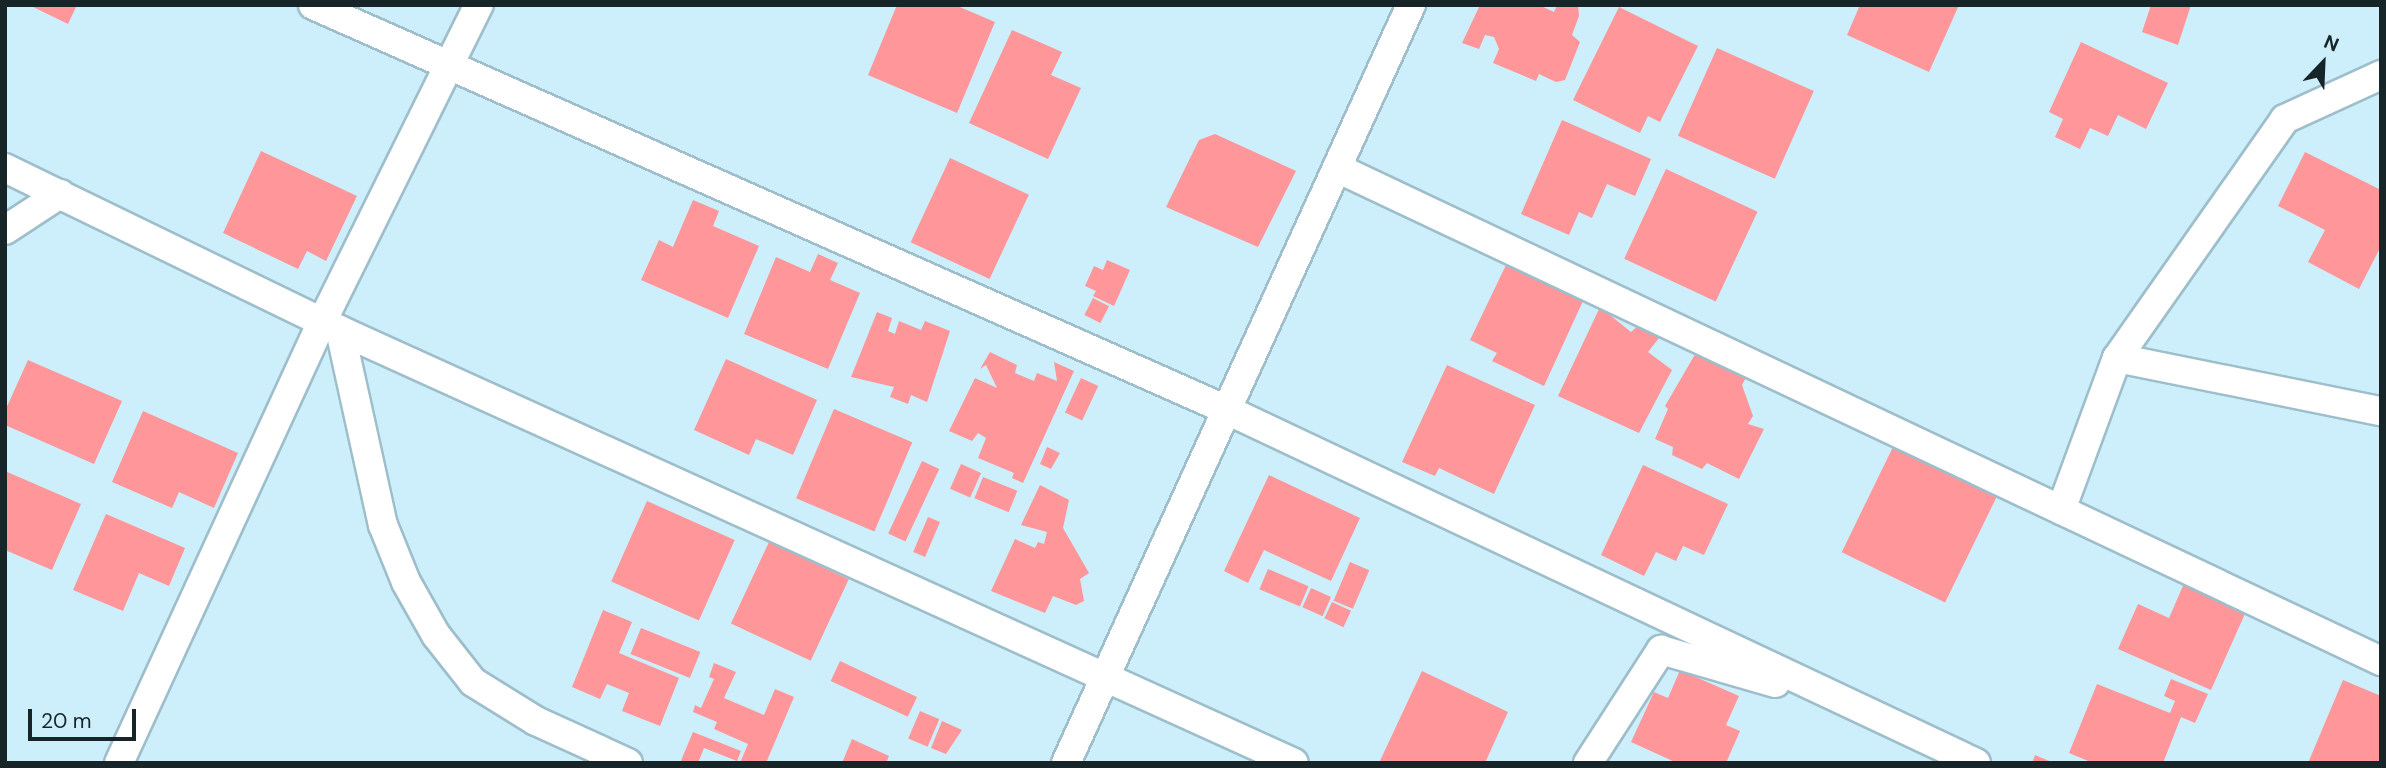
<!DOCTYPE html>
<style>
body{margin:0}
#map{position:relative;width:2386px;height:768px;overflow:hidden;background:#cdeffb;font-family:"DM Sans",sans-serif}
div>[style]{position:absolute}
.building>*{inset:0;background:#fe969a;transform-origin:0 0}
.roads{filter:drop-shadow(2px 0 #9dbeca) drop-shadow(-2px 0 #9dbeca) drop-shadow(0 2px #9dbeca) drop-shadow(0 -2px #9dbeca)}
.street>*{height:28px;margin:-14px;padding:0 14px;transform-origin:14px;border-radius:14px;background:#fff}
span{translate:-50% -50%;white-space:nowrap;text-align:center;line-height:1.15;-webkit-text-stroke:5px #cdeffb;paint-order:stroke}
.frame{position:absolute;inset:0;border:7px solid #172428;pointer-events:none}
.north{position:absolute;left:2288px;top:28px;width:70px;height:70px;-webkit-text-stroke:5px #cdeffb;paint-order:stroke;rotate:23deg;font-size:19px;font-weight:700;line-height:28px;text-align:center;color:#172428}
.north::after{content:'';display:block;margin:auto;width:24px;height:32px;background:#172428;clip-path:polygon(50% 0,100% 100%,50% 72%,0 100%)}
.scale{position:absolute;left:28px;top:709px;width:108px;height:32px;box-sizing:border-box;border:4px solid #172428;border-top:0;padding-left:9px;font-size:21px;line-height:24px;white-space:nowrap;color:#172428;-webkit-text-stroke:5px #cdeffb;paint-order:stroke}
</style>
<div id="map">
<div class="building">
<div style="clip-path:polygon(29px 5px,77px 5px,68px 24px)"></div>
<div style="clip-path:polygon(897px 5px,955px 5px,995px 22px,957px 113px,868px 75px)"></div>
<div style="clip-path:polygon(1480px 5px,1539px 5px,1554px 12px,1557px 5px,1578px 5px,1579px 16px,1572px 35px,1580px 42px,1565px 80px,1556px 82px,1539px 74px,1536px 81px,1493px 63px,1499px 49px,1494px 37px,1485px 35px,1479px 49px,1462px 43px)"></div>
<div style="clip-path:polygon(1860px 5px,1959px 5px,1929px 72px,1847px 35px)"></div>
<div style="clip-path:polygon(2151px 5px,2191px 5px,2178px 45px,2142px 32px)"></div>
<div style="clip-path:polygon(1619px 7px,1698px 46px,1660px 122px,1648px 116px,1640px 133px,1573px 100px)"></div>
<div style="clip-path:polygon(1012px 30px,1062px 52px,1051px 75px,1081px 88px,1048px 159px,969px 123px)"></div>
<div style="clip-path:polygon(2081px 42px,2168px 83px,2146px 129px,2118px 115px,2108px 136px,2090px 128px,2080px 149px,2055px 137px,2063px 119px,2049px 112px)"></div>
<div style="left:1717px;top:48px;width:106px;height:96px;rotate:24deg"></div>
<div style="clip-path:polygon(1562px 120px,1651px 159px,1635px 196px,1607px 184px,1592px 218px,1579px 212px,1569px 235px,1521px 214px)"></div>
<div style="clip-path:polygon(1215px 134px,1296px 171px,1258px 247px,1166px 207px,1199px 140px)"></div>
<div style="clip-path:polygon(261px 151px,357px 196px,326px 261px,307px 251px,298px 269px,223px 233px)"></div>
<div style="clip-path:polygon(2305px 152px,2381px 190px,2381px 246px,2359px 289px,2308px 262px,2325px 230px,2278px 206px)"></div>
<div style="left:950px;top:158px;width:87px;height:93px;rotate:25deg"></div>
<div style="left:1666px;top:169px;width:101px;height:99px;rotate:25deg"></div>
<div style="clip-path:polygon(693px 200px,719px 211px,713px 226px,759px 246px,728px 318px,641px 280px,659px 240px,673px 247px)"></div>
<div style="clip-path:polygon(818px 254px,838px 263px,830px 280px,860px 293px,828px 369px,744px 334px,776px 257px,810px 272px)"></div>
<div style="clip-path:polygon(1107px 260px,1130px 270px,1114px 306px,1093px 296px,1096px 291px,1085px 286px,1094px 266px,1103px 270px)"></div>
<div style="clip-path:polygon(1506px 265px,1583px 301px,1544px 386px,1492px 361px,1497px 353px,1470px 340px)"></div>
<div style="left:1093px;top:298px;width:18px;height:19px;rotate:27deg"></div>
<div style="clip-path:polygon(1600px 307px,1631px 332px,1642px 322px,1659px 338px,1648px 352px,1672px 370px,1639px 433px,1558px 396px)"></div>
<div style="clip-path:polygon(877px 312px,892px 318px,888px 331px,895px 334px,899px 321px,921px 330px,925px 321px,950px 331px,927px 402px,911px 395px,908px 404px,890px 397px,894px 387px,851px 377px)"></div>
<div style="clip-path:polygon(1697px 351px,1750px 370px,1742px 385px,1753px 416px,1748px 424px,1764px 429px,1739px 479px,1707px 463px,1702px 469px,1672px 455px,1673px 447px,1655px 439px,1668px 409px,1665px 406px)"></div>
<div style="clip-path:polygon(990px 352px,1017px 365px,1015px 373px,1034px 381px,1037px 373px,1057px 381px,1054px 362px,1074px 371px,1023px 483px,1012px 478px,1014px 473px,978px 458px,986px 438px,978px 433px,972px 441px,949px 431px,975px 378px,997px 388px,986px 365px,980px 369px)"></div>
<div style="clip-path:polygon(726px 359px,817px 400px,793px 455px,756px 439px,749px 455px,694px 430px)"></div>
<div style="clip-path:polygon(28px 360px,122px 401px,94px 464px,5px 425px,5px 411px)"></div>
<div style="clip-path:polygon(1447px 365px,1535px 405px,1494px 494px,1439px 468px,1435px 476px,1402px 462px)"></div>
<div style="left:1081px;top:378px;width:19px;height:38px;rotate:25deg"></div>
<div style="left:834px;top:409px;width:85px;height:97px;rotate:23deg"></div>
<div style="clip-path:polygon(143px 411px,238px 453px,214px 508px,179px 492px,172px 508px,112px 482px)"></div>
<div style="clip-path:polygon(1047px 447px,1060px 453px,1051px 469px,1040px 464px)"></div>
<div style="left:1893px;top:447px;width:115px;height:117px;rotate:26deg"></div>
<div style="left:922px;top:461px;width:19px;height:80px;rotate:25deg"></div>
<div style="left:961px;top:464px;width:22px;height:27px;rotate:24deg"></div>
<div style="clip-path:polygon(1643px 465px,1728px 504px,1704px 555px,1683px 546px,1676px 561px,1656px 552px,1644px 576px,1601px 555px)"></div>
<div style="clip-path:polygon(5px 471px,81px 504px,52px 570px,5px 550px)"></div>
<div style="clip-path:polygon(1269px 475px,1360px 518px,1331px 581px,1264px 550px,1248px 583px,1224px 571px)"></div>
<div style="left:983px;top:477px;width:37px;height:23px;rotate:22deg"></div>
<div style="clip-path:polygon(1040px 485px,1069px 500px,1063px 528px,1089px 573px,1080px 579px,1084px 601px,1076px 605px,1053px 596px,1045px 613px,991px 591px,1015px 539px,1035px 548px,1038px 542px,1044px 544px,1047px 532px,1021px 525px)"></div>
<div style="left:647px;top:501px;width:96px;height:88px;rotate:24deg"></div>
<div style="clip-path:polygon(106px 514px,185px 548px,169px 586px,139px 573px,123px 611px,73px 590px)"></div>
<div style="left:928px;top:517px;width:13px;height:38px;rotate:23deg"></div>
<div style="left:769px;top:542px;width:88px;height:90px;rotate:25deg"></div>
<div style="left:1350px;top:562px;width:21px;height:42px;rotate:23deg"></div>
<div style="left:1268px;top:569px;width:44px;height:22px;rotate:23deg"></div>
<div style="clip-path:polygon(2186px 579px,2248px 607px,2211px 690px,2118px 649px,2138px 604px,2169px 618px)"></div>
<div style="left:1311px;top:588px;width:22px;height:21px;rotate:24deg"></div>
<div style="left:1332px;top:602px;width:21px;height:18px;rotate:25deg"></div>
<div style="clip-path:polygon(603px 610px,632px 622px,619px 653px,679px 678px,660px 726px,622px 711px,629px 693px,607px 684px,600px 699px,572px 687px)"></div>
<div style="left:641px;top:628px;width:64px;height:28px;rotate:22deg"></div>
<div style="left:840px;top:661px;width:85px;height:22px;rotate:25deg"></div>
<div style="clip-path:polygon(714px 663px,736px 672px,724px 698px,764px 715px,775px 689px,794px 697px,766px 763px,740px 763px,748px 744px,714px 729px,717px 722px,693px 712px,695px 705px,701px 708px,714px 679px,709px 677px)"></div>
<div style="clip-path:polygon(1680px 670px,1739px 696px,1726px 725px,1740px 731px,1726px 763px,1677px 763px,1631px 742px,1654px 692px,1668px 698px)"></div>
<div style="clip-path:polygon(1422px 671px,1508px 712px,1485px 763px,1379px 763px)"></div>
<div style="clip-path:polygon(2171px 679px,2208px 694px,2195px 723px,2181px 717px,2163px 763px,2093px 763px,2069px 753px,2097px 684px,2170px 713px,2175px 701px,2164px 696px)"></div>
<div style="clip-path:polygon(2343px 680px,2381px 696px,2381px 763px,2308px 763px)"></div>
<div style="left:920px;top:711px;width:21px;height:30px;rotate:23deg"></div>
<div style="clip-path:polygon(942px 721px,962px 730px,946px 754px,931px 748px)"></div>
<div style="clip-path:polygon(693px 732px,741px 751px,737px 761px,704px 748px,698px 763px,680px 763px)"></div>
<div style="clip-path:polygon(852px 739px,889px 756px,886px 763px,842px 763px)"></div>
<div style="clip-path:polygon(2035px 755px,2054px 763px,2032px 763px)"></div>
</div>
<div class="roads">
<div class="street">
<div style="left:313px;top:5px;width:1000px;rotate:23.9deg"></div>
<div style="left:1227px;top:410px;width:828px;rotate:25.23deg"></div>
<div style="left:5px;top:168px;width:352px;rotate:25.9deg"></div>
<div style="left:322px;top:322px;width:1067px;rotate:24.4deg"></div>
<div style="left:1337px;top:168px;width:1155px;rotate:25.28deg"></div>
<div style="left:5px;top:230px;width:66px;rotate:-33.2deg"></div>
<div style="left:340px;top:330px;width:200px;rotate:77.6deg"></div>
<div style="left:383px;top:525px;width:61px;rotate:68deg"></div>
<div style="left:406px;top:582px;width:61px;rotate:60.5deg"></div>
<div style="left:436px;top:635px;width:60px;rotate:51.8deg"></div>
<div style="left:473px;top:682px;width:74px;rotate:31.8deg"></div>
<div style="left:536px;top:721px;width:101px;rotate:24.5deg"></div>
<div style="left:2117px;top:358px;width:269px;rotate:11.4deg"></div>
<div style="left:2061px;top:510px;width:162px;rotate:-69.8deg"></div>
<div style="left:2117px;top:358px;width:292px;rotate:-54.9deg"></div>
<div style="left:2285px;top:119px;width:106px;rotate:-24.6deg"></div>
<div style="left:119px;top:763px;width:485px;rotate:-65.3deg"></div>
<div style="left:322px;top:322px;width:354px;rotate:-63.7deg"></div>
<div style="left:1066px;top:763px;width:833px;rotate:-65.53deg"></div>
<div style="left:1588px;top:763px;width:135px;rotate:-57.1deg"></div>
<div style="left:1661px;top:650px;width:119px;rotate:16.1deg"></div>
</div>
</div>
<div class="frame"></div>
<div class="north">N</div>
<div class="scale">20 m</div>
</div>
